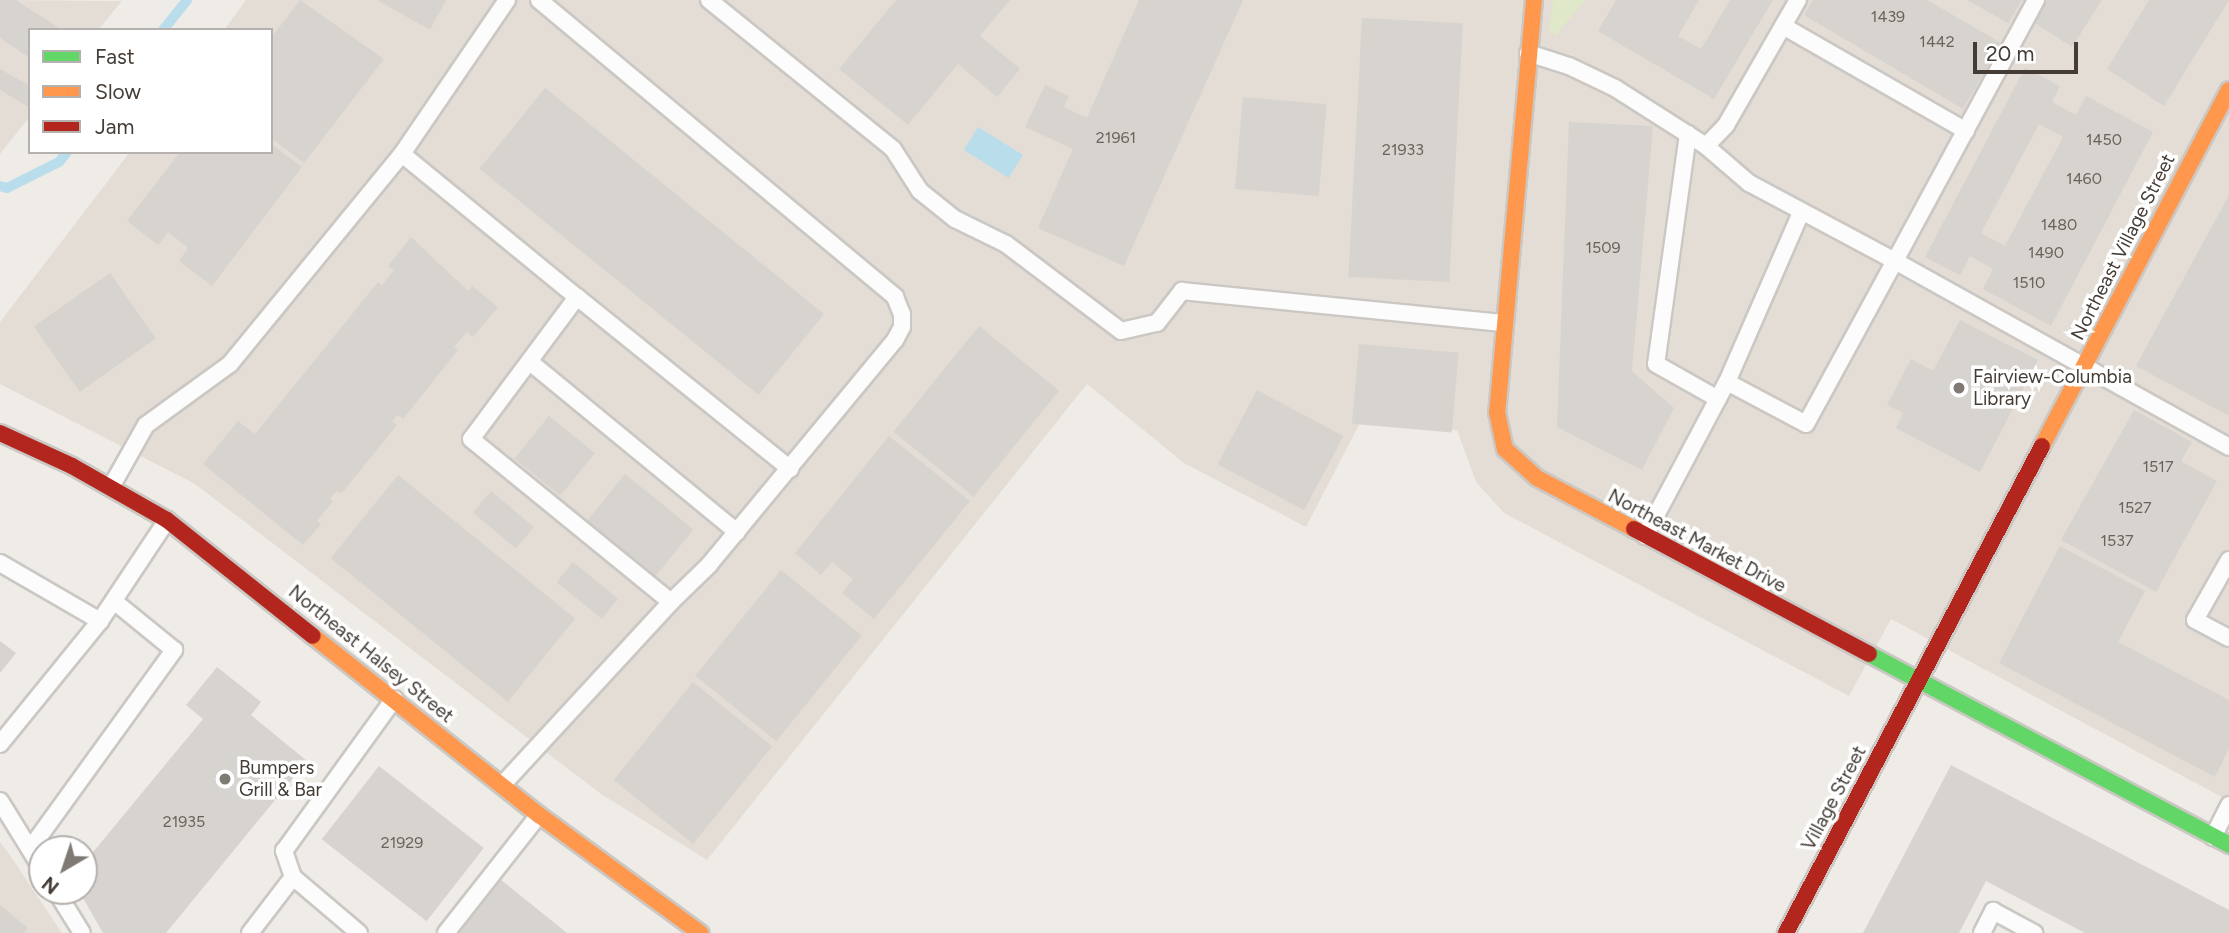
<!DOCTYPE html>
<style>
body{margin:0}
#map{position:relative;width:2229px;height:933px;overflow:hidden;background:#efece8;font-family:Figtree,sans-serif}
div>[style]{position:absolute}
.residential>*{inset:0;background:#e3ddd5}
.green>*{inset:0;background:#dfe8c9}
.water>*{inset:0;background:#baddec;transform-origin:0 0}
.stream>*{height:10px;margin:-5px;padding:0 5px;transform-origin:5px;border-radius:5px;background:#baddec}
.building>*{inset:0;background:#d7d3cf;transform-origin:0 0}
.roads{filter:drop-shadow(2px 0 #cbc8c4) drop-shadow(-2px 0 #cbc8c4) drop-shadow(0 2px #cbc8c4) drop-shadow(0 -2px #cbc8c4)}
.lane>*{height:16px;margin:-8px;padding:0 8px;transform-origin:8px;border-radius:8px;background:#fdfcfc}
.fast>*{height:16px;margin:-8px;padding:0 8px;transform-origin:8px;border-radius:8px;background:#63d668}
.slow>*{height:16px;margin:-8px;padding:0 8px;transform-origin:8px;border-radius:8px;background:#ff974d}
.jam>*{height:16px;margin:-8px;padding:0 8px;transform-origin:8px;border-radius:8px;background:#b3261e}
.dots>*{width:19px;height:19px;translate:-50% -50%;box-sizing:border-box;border:4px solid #fff;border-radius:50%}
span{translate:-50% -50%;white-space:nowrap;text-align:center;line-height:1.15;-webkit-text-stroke:7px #fff;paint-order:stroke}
.number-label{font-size:16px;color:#6a635d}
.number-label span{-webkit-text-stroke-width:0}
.street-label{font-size:19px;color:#443c35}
.poi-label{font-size:19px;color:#443c35}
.left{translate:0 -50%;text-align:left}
.legend{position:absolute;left:28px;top:28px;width:245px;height:126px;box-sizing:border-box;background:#fff;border:2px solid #b4b1ae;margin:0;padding:9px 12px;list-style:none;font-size:21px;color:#443c35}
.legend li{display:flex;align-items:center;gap:14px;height:35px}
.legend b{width:35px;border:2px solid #b4b1ae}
.north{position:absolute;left:28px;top:835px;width:70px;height:70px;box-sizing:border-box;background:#fff;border:2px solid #b4b1ae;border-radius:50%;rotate:219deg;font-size:19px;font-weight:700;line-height:28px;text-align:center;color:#443c35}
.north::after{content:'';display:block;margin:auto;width:24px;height:32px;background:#807a74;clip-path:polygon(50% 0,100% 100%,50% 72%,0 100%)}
.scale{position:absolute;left:1973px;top:42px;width:105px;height:32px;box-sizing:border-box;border:4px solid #443c35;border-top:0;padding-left:9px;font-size:21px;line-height:24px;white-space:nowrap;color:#443c35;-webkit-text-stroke:5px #fff;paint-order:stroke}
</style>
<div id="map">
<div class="residential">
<div style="clip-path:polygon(0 0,122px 1px,98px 30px,30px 30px,30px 116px,0 154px)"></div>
<div style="clip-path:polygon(246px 0,2229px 0,2229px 801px,1891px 619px,1849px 696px,1504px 513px,1476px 482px,1457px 430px,1361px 421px,1306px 527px,1184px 463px,1087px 384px,707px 860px,601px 794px,195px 484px,0 384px,0 322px,130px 152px,271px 152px,271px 30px,224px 30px)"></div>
<div style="clip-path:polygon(0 842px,7px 851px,62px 933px,0 933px)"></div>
</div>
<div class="green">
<div style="clip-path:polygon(1553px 0,1585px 0,1556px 35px,1549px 31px)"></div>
</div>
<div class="water">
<div style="left:978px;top:127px;width:53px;height:27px;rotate:32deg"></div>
</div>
<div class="stream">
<div style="left:163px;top:30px;width:38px;rotate:-51deg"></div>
<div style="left:0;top:186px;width:7px;rotate:16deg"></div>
<div style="left:7px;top:188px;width:58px;rotate:-26.6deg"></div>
<div style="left:59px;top:162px;width:13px;rotate:-51deg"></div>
</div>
<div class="building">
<div style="clip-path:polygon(0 0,16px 0,62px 30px,30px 30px,30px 58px,0 38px)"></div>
<div style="clip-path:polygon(300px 0,384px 59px,304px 163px,271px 138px,271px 38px)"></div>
<div style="clip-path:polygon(377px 0,446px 0,430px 30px)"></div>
<div style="clip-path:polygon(896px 0,1010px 0,980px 36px,1020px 69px,997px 97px,958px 64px,908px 125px,839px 69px)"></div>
<div style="clip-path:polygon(1139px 0,1243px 0,1124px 266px,1038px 228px,1073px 149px,1025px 127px,1045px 85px,1069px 96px,1064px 107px,1087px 118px)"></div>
<div style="clip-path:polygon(1616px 0,1699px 0,1678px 36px,1701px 49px,1730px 0,1773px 0,1714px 99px,1598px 31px)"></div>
<div style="clip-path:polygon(1813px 0,1927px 0,2001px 43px,1963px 109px,1804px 15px)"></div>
<div style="clip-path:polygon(1967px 0,2022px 0,2008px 23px)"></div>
<div style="clip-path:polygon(2047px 0,2102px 0,2072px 47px,2033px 22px)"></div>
<div style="clip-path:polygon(2149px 0,2229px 0,2164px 106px,2107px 69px)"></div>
<div style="left:1362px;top:18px;width:101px;height:259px;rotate:3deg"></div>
<div style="clip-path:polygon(evenodd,2025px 68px,2060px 86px,2052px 102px,2076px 115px,2086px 96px,2153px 132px,2051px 326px,1983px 289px,1993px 269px,1970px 256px,1960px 275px,1925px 257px,2025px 68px,2039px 124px,2063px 137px,2005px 246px,1981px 233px,2039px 124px)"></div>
<div style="clip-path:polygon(0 69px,30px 86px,29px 107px,0 90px)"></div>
<div style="left:545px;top:88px;width:359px;height:104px;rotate:39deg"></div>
<div style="left:1243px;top:97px;width:84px;height:92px;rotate:5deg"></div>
<div style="clip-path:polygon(1569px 122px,1653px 126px,1632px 371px,1674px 408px,1642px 470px,1557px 427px)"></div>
<div style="clip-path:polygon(271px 144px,302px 167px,212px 286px,179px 261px,188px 248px,168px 232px,158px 245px,127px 221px,180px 152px,271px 152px)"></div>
<div style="clip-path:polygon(2229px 195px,2229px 416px,2136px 366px)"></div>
<div style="clip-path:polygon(411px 237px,468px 291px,472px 286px,498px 307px,473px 337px,467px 332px,454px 347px,458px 350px,403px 419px,398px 415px,392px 421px,397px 425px,341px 494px,337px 491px,330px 498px,333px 501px,317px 521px,321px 524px,303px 545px,203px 464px,238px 421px,255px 434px,378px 282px,382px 285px,394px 270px,388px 266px)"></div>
<div style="left:110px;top:273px;width:80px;height:93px;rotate:55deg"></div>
<div style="clip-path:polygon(1960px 320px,2038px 360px,1980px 472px,1896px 428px,1903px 413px,1887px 405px,1911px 359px,1933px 371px)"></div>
<div style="left:979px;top:326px;width:103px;height:136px;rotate:39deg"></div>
<div style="left:1359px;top:344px;width:100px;height:80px;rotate:5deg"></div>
<div style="left:1257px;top:390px;width:98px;height:84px;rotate:28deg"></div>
<div style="clip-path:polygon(2134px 410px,2192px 442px,2181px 461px,2217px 481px,2156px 592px,2061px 540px)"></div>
<div style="left:549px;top:416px;width:59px;height:55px;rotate:39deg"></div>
<div style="clip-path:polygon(889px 436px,970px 501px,874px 619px,842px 593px,853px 579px,832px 562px,821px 575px,795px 553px)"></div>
<div style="left:625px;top:474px;width:88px;height:60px;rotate:39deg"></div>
<div style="left:398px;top:475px;width:228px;height:107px;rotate:39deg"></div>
<div style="left:491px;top:491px;width:56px;height:28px;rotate:40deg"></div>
<div style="clip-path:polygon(2060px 546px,2145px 591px,2118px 642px,2229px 700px,2229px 749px,2215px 777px,1999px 663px)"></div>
<div style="left:573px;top:562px;width:58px;height:26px;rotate:39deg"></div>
<div style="left:781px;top:570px;width:104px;height:136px;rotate:39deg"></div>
<div style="clip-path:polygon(0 641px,16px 653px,0 673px)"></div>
<div style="clip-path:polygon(217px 667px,261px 702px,251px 715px,307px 761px,166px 933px,103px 933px,79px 891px,84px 891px,84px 863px,203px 719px,186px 705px)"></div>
<div style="left:693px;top:682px;width:102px;height:126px;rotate:39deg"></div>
<div style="clip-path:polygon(1951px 765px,2229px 910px,2229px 933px,2085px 933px,1986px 881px,1959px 933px,1863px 933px)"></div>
<div style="left:379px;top:766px;width:133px;height:93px;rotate:38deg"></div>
<div style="clip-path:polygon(500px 879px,567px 933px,459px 933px)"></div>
<div style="clip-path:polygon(0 905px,28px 928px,24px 933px,0 933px)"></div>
</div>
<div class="roads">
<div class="lane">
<div style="left:539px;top:0;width:464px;rotate:39.8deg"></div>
<div style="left:895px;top:297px;width:18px;rotate:68deg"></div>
<div style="left:902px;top:314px;width:13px;rotate:90deg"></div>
<div style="left:902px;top:327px;width:15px;rotate:118deg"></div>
<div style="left:895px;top:340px;width:292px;rotate:129.6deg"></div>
<div style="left:709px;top:565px;width:53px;rotate:135.8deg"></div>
<div style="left:709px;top:0;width:237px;rotate:39deg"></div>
<div style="left:893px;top:149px;width:50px;rotate:57.3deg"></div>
<div style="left:920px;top:191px;width:45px;rotate:38.7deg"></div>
<div style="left:955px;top:219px;width:57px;rotate:26.1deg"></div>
<div style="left:1006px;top:244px;width:144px;rotate:37.1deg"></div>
<div style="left:1121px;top:331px;width:37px;rotate:-13deg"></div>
<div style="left:1157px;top:323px;width:41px;rotate:-52deg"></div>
<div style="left:1182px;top:291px;width:324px;rotate:5.7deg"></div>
<div style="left:2036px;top:0;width:297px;rotate:118.4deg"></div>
<div style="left:1895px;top:261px;width:382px;rotate:29.1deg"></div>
<div style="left:1783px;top:26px;width:211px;rotate:29.8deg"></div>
<div style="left:1528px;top:53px;width:43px;rotate:17.6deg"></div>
<div style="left:1569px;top:66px;width:51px;rotate:25.6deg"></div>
<div style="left:1615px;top:88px;width:108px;rotate:32.5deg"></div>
<div style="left:1706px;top:146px;width:29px;rotate:-46deg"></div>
<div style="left:1726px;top:125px;width:144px;rotate:-60.1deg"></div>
<div style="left:1688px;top:134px;width:232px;rotate:97.9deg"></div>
<div style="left:1656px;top:364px;width:71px;rotate:29.4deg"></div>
<div style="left:402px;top:154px;width:186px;rotate:-55.7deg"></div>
<div style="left:577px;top:297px;width:274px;rotate:38.9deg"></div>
<div style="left:530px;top:362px;width:268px;rotate:39.4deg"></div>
<div style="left:1727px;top:382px;width:184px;rotate:-66.4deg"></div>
<div style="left:111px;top:487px;width:71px;rotate:-60.6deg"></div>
<div style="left:146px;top:425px;width:104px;rotate:-36deg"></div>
<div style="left:230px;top:364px;width:271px;rotate:-50.7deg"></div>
<div style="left:402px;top:154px;width:226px;rotate:39.3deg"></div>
<div style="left:577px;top:297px;width:177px;rotate:126.7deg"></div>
<div style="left:471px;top:439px;width:258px;rotate:39.2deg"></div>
<div style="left:671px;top:602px;width:249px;rotate:132.7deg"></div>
<div style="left:1645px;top:536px;width:174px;rotate:-62deg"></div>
<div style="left:1727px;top:382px;width:89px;rotate:28deg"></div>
<div style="left:1806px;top:424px;width:186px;rotate:-61.4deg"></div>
<div style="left:1895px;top:261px;width:166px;rotate:-151.9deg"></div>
<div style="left:1749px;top:183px;width:57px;rotate:-139.3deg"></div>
<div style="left:2229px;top:560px;width:69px;rotate:119.5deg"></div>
<div style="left:2195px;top:620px;width:38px;rotate:28deg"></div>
<div style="left:0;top:563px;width:116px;rotate:30.1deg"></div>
<div style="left:100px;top:621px;width:121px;rotate:-56.4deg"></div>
<div style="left:0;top:744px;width:159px;rotate:-50.9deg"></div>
<div style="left:0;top:801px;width:80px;rotate:58.3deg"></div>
<div style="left:2213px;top:837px;width:36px;rotate:-63deg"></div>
<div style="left:30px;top:849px;width:246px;rotate:-54.1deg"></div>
<div style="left:174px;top:650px;width:77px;rotate:-140.8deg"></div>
<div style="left:56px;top:891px;width:49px;rotate:58.2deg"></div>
<div style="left:250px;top:933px;width:71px;rotate:-52.5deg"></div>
<div style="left:359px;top:933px;width:87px;rotate:-139.7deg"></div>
<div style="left:293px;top:877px;width:28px;rotate:-109deg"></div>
<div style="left:284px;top:851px;width:188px;rotate:-54.1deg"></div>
<div style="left:446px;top:933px;width:150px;rotate:-51.8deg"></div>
<div style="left:1982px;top:933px;width:25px;rotate:-63deg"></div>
<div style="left:1993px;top:911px;width:47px;rotate:28.2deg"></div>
</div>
<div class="fast">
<div style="left:1869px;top:654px;width:408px;rotate:27.9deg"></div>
</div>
<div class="slow">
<div style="left:1534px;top:0;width:414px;rotate:95.1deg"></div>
<div style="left:1497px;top:412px;width:38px;rotate:78deg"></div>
<div style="left:1505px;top:449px;width:43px;rotate:42.2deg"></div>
<div style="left:1537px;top:478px;width:110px;rotate:27.7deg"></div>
<div style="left:2042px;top:446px;width:402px;rotate:-62.3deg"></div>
<div style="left:313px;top:636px;width:288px;rotate:38.4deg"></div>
<div style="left:539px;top:815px;width:200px;rotate:36.2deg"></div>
</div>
<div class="jam">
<div style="left:0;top:433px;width:79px;rotate:24.6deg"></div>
<div style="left:72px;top:466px;width:109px;rotate:29.6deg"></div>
<div style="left:167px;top:520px;width:186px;rotate:38.5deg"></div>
<div style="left:1634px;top:529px;width:266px;rotate:28deg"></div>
<div style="left:1786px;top:933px;width:550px;rotate:-62.27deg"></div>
</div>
</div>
<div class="dots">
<div style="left:1959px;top:388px;background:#807a74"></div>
<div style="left:225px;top:779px;background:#807a74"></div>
</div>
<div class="number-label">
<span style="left:1888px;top:17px">1439</span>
<span style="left:1937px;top:42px">1442</span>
<span style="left:1116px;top:138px">21961</span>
<span style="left:2104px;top:140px">1450</span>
<span style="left:1403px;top:150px">21933</span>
<span style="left:2084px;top:179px">1460</span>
<span style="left:2059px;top:225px">1480</span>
<span style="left:1603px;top:248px">1509</span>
<span style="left:2046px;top:253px">1490</span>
<span style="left:2029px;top:283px">1510</span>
<span style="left:2158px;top:467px">1517</span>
<span style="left:2135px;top:508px">1527</span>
<span style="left:2117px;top:541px">1537</span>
<span style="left:184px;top:822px">21935</span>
<span style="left:402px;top:843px">21929</span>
</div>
<div class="street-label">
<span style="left:2123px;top:247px;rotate:-63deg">Northeast Village Street</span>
<span style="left:1697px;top:541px;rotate:28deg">Northeast Market Drive</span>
<span style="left:371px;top:654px;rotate:39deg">Northeast Halsey Street</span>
<span style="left:1834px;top:798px;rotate:-62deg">Village Street</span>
</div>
<div class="poi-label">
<span class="left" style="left:1973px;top:388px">Fairview-Columbia<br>Library</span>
<span class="left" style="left:239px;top:779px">Bumpers<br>Grill &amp; Bar</span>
</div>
<ul class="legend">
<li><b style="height:9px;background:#63d668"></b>Fast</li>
<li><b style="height:9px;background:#ff974d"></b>Slow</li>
<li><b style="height:9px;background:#b3261e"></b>Jam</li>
</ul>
<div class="north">N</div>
<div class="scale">20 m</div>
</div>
